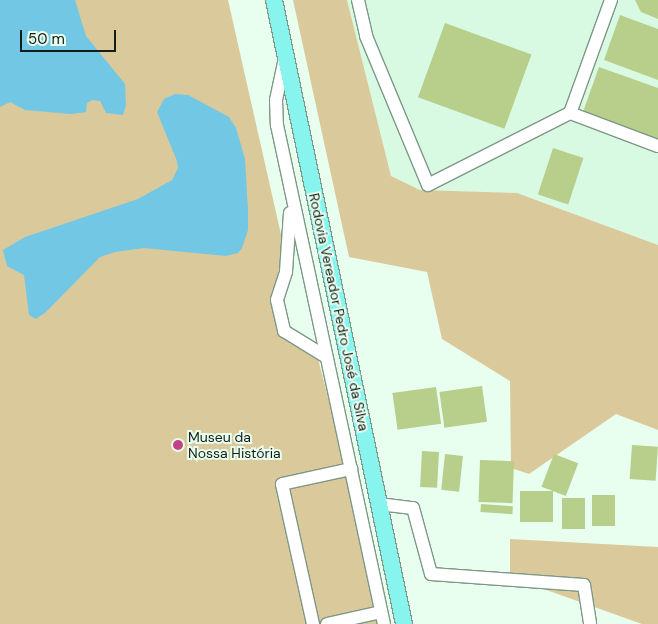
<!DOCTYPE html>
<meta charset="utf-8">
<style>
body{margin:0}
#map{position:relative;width:658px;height:624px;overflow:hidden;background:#e8feef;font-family:"DM Sans",sans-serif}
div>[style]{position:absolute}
.built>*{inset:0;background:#d8fae3}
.green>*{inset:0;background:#dac99b}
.water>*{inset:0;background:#71c7e4}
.building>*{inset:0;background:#b8ce8b;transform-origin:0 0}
.roads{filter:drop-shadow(1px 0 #7e9787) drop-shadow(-1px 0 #7e9787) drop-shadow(0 1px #7e9787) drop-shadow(0 -1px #7e9787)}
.minor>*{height:12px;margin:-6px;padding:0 6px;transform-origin:6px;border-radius:6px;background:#fff}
.major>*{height:16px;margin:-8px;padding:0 8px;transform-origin:8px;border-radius:8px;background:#87f4ee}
.dots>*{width:14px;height:14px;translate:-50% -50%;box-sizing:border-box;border:2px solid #e8feef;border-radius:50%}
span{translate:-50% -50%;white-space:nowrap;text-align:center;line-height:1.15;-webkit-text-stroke:4px #e8feef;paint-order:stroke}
.street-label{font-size:14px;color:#141d17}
.poi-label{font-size:14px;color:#141d17}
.left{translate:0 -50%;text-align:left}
.scale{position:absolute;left:20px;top:30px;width:96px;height:22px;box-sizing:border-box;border:2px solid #141d17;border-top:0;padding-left:6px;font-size:15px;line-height:18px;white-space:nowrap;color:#141d17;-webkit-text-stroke:4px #e8feef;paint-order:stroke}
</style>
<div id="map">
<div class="built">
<div style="clip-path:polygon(347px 0,658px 0,658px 245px,517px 193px,420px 190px,391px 176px)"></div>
</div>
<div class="green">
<div style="clip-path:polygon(0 0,228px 0,282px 239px,277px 287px,291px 333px,315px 347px,345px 463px,377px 624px,0 624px)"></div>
<div style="clip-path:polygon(293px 0,347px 0,391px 176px,420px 190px,517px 193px,658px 245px,658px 430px,616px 414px,529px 474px,511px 468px,510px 381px,442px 339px,427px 272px,349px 257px)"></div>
<div style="clip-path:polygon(510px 539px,658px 547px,658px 624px,642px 624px,510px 577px)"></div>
</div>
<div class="water">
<div style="clip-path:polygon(0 0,75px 0,86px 36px,125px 84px,126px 105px,123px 115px,106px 113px,100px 101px,93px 100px,87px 103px,86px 112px,71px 114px,25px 110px,10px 102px,0 107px)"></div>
<div style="clip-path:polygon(175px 94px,188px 95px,229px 117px,236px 128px,245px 159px,248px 211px,248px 230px,242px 248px,238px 253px,226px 256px,144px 248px,115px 252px,100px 257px,46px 312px,36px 319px,29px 315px,24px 275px,7px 266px,3px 250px,25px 237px,138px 199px,172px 180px,178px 168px,177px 161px,157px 112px,164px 99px)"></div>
</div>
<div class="building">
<div style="clip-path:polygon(635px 0,658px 0,658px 19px,641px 12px)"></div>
<div style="clip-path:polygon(620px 15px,658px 29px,658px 80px,604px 60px)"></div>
<div style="left:445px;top:23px;width:92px;height:79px;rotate:20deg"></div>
<div style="clip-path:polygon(599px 67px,658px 88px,658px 139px,583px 112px)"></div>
<div style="left:553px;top:148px;width:32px;height:49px;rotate:18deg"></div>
<div style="left:482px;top:386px;width:36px;height:43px;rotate:82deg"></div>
<div style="left:436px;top:387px;width:37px;height:44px;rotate:82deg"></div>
<div style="left:632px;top:445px;width:26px;height:34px;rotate:4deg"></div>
<div style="left:422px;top:451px;width:17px;height:36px;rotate:3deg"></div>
<div style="left:445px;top:454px;width:18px;height:36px;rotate:6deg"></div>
<div style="left:554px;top:454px;width:26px;height:35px;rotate:21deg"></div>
<div style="left:480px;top:460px;width:34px;height:42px;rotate:2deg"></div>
<div style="left:520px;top:491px;width:33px;height:31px"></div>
<div style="left:592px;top:495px;width:23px;height:31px"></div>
<div style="left:562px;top:498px;width:23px;height:31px"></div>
<div style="left:481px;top:504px;width:32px;height:8px;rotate:4deg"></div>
</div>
<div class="roads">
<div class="minor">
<div style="left:358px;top:0;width:37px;rotate:77deg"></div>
<div style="left:366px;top:36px;width:161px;rotate:67.4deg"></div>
<div style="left:428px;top:185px;width:159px;rotate:-26.9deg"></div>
<div style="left:611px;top:0;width:120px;rotate:109.9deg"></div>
<div style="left:570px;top:113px;width:94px;rotate:20.6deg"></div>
<div style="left:285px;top:58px;width:43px;rotate:102.1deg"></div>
<div style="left:276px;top:100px;width:25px;rotate:88deg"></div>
<div style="left:277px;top:125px;width:510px;rotate:77.9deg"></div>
<div style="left:290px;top:213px;width:59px;rotate:93.9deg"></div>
<div style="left:286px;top:272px;width:29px;rotate:108deg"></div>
<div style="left:277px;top:300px;width:32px;rotate:77deg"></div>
<div style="left:284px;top:331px;width:48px;rotate:31.4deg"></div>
<div style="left:379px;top:504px;width:34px;rotate:7deg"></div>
<div style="left:413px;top:508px;width:68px;rotate:74.7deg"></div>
<div style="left:431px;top:574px;width:153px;rotate:4.1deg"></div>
<div style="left:584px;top:585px;width:39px;rotate:81deg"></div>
<div style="left:313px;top:624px;width:143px;rotate:-102.5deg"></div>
<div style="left:282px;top:484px;width:71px;rotate:-12.3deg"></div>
<div style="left:327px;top:624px;width:55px;rotate:-12.5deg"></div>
</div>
<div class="major">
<div style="left:274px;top:0;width:637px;rotate:78.23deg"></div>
</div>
</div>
<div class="dots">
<div style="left:178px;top:445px;background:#c44186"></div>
</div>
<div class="street-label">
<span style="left:339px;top:312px;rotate:78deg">Rodovia Vereador Pedro José da Silva</span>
</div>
<div class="poi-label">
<span class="left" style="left:188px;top:445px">Museu da<br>Nossa História</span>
</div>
<div class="scale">50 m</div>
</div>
